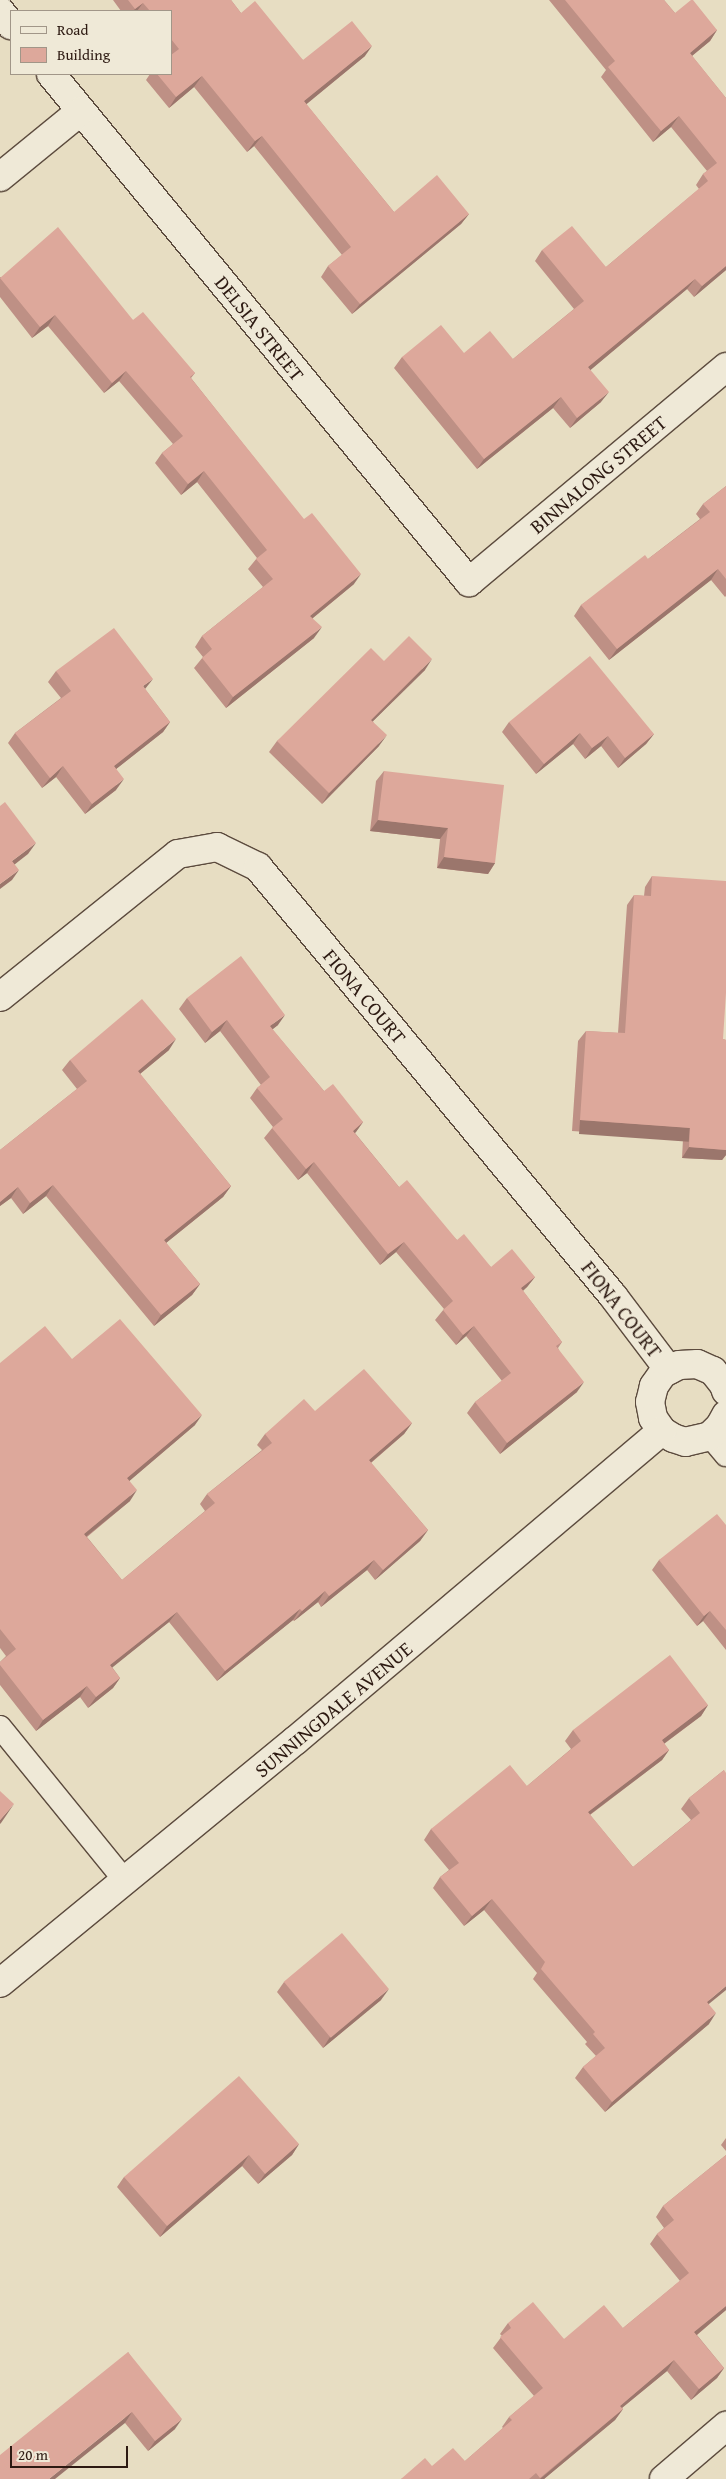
<!DOCTYPE html>
<style>
body{margin:0}
#map{position:relative;width:726px;height:2479px;overflow:hidden;background:#e7ddc2;font-family:"Gentium Book Plus",serif}
div>[style]{position:absolute}
.roads{filter:drop-shadow(1px 0 #5c4b3e) drop-shadow(-1px 0 #5c4b3e) drop-shadow(0 1px #5c4b3e) drop-shadow(0 -1px #5c4b3e)}
.service>*{height:22px;margin:-11px;padding:0 11px;transform-origin:11px;border-radius:11px;background:#efe9d7}
.minor>*{height:28px;margin:-14px;padding:0 14px;transform-origin:14px;border-radius:14px;background:#efe9d7}
.wall>*{inset:0;background:#be9085}
.shaded-wall>*{inset:0;background:#9b766c;transform-origin:0 0}
.building>*{inset:0;background:#dda89b;transform-origin:0 0}
span{translate:-50% -50%;white-space:nowrap;text-align:center;line-height:1.15;-webkit-text-stroke:5px #efe9d7;paint-order:stroke}
.street-label{font-size:20px;color:#2d1a12}
.legend{position:absolute;left:10px;top:10px;width:162px;height:65px;box-sizing:border-box;background:#efe9d7;border:1px solid #a19688;margin:0;padding:6px 9px;list-style:none;font-size:15px;color:#2d1a12}
.legend li{display:flex;align-items:center;gap:10px;height:25px}
.legend b{width:25px;border:1px solid #a19688}
.scale{position:absolute;left:10px;top:2446px;width:118px;height:22px;box-sizing:border-box;border:2px solid #2d1a12;border-top:0;padding-left:6px;font-size:15px;line-height:18px;white-space:nowrap;color:#2d1a12;-webkit-text-stroke:4px #efe9d7;paint-order:stroke}
</style>
<div id="map">
<div class="roads">
<div class="service">
<div style="left:710px;top:1436px;width:25px;rotate:50deg"></div>
<div style="left:0;top:1727px;width:198px;rotate:50.9deg"></div>
</div>
<div class="minor">
<div style="left:0;top:11px;width:18px;rotate:52deg"></div>
<div style="left:51px;top:74px;width:658px;rotate:50.55deg"></div>
<div style="left:469px;top:582px;width:335px;rotate:-39.9deg"></div>
<div style="left:0;top:177px;width:104px;rotate:-39.2deg"></div>
<div style="left:0;top:997px;width:228px;rotate:-38.8deg"></div>
<div style="left:178px;top:854px;width:40px;rotate:-10deg"></div>
<div style="left:217px;top:847px;width:46px;rotate:26deg"></div>
<div style="left:258px;top:867px;width:557px;rotate:50.39deg"></div>
<div style="left:613px;top:1296px;width:93px;rotate:52.9deg"></div>
<div style="left:726px;top:1391px;width:6px;rotate:-108deg"></div>
<div style="left:724px;top:1385px;width:18px;rotate:-128deg"></div>
<div style="left:713px;top:1371px;width:17px;rotate:-156deg"></div>
<div style="left:697px;top:1364px;width:18px;rotate:177deg"></div>
<div style="left:679px;top:1365px;width:18px;rotate:153deg"></div>
<div style="left:663px;top:1373px;width:16px;rotate:125deg"></div>
<div style="left:654px;top:1386px;width:16px;rotate:104deg"></div>
<div style="left:650px;top:1402px;width:16px;rotate:79deg"></div>
<div style="left:653px;top:1418px;width:16px;rotate:55deg"></div>
<div style="left:662px;top:1431px;width:13px;rotate:32deg"></div>
<div style="left:673px;top:1438px;width:13px;rotate:18deg"></div>
<div style="left:685px;top:1442px;width:26px;rotate:-13deg"></div>
<div style="left:710px;top:1436px;width:14px;rotate:-45deg"></div>
<div style="left:720px;top:1426px;width:13px;rotate:-61deg"></div>
<div style="left:0;top:1983px;width:383px;rotate:-39.4deg"></div>
<div style="left:296px;top:1740px;width:479px;rotate:-40.2deg"></div>
<div style="left:664px;top:2479px;width:82px;rotate:-40.5deg"></div>
</div>
</div>
<div class="wall">
<div style="clip-path:polygon(113px 0,231px 0,241px 13px,303px 60px,365px 56px,306px 104px,394px 212px,469px 214px,461px 224px,352px 314px,321px 277px,328px 266px,342px 255px,254px 146px,247px 152px,194px 87px,169px 108px,146px 80px,150px 74px,171px 74px,171px 11px,121px 11px)"></div>
<div style="clip-path:polygon(549px 0,664px 0,675px 13px,717px 30px,710px 41px,692px 56px,726px 98px,726px 270px,694px 297px,687px 289px,590px 370px,601px 402px,570px 428px,553px 408px,477px 469px,394px 368px,402px 357px,464px 353px,513px 359px,574px 309px,535px 261px,542px 250px,606px 267px,699px 189px,696px 185px,703px 174px,707px 171px,671px 127px,653px 142px,601px 77px,606px 70px)"></div>
<div style="clip-path:polygon(0 277px,133px 320px,195px 373px,191px 378px,354px 584px,313px 618px,314px 638px,226px 708px,194px 668px,203px 657px,195px 647px,202px 636px,263px 587px,248px 569px,257px 558px,197px 482px,181px 495px,155px 463px,162px 453px,173px 444px,119px 381px,104px 393px,48px 326px,32px 338px,0 297px)"></div>
<div style="clip-path:polygon(726px 486px,726px 596px,725px 597px,711px 580px,609px 660px,574px 616px,581px 605px,648px 559px,700px 519px,696px 514px,703px 504px)"></div>
<div style="clip-path:polygon(384px 661px,425px 670px,373px 721px,379px 746px,322px 804px,269px 752px,277px 741px)"></div>
<div style="clip-path:polygon(56px 671px,145px 689px,170px 722px,163px 732px,116px 769px,116px 790px,85px 814px,56px 777px,42px 788px,8px 743px,15px 733px,61px 698px,48px 682px)"></div>
<div style="clip-path:polygon(509px 722px,654px 734px,646px 744px,618px 768px,601px 746px,585px 759px,573px 744px,536px 774px,502px 732px)"></div>
<div style="clip-path:polygon(384px 771px,495px 863px,488px 874px,437px 868px,440px 839px,370px 831px,376px 781px)"></div>
<div style="clip-path:polygon(652px 876px,723px 1039px,726px 1040px,726px 1155px,722px 1160px,682px 1158px,683px 1139px,572px 1131px,578px 1041px,586px 1031px,618px 1033px,627px 905px,634px 895px,644px 896px,645px 887px)"></div>
<div style="clip-path:polygon(187px 998px,278px 1025px,272px 1029px,324px 1091px,363px 1122px,355px 1133px,399px 1187px,457px 1240px,491px 1267px,535px 1277px,527px 1287px,523px 1291px,562px 1342px,558px 1348px,577px 1392px,500px 1454px,467px 1413px,475px 1402px,502px 1381px,466px 1336px,456px 1345px,435px 1320px,444px 1309px,396px 1252px,380px 1265px,307px 1173px,298px 1180px,264px 1138px,273px 1127px,250px 1098px,257px 1088px,261px 1085px,220px 1031px,205px 1043px,179px 1009px)"></div>
<div style="clip-path:polygon(169px 1050px,140px 1074px,231px 1186px,223px 1197px,166px 1243px,200px 1284px,192px 1295px,154px 1326px,46px 1196px,23px 1214px,11px 1198px,0 1206px,0 1150px,77px 1089px,62px 1070px,70px 1060px)"></div>
<div style="clip-path:polygon(72px 1359px,195px 1425px,129px 1481px,130px 1501px,87px 1537px,122px 1580px,205px 1511px,200px 1504px,207px 1494px,262px 1450px,257px 1445px,265px 1434px,315px 1411px,412px 1423px,404px 1434px,371px 1463px,428px 1530px,420px 1541px,375px 1580px,367px 1570px,321px 1607px,318px 1602px,294px 1621px,293px 1620px,217px 1681px,169px 1622px,112px 1667px,120px 1678px,113px 1688px,88px 1708px,80px 1697px,36px 1731px,0 1685px,0 1662px,6px 1656px,0 1648px,0 1363px)"></div>
<div style="clip-path:polygon(726px 1525px,726px 1650px,703px 1621px,697px 1626px,652px 1570px,659px 1560px)"></div>
<div style="clip-path:polygon(708px 1705px,701px 1716px,664px 1744px,669px 1750px,662px 1760px,590px 1815px,633px 1867px,691px 1820px,681px 1809px,689px 1798px,724px 1770px,709px 2004px,709px 2024px,605px 2112px,575px 2078px,583px 2067px,596px 2056px,585px 2044px,587px 2042px,533px 1979px,537px 1973px,484px 1910px,464px 1926px,433px 1888px,440px 1877px,449px 1870px,424px 1840px,431px 1829px,527px 1786px,571px 1749px,565px 1741px,573px 1730px)"></div>
<div style="clip-path:polygon(284px 1982px,381px 2000px,323px 2048px,277px 1992px)"></div>
<div style="clip-path:polygon(726px 2138px,726px 2151px,721px 2145px)"></div>
<div style="clip-path:polygon(299px 2144px,292px 2155px,258px 2184px,242px 2166px,160px 2237px,117px 2187px,124px 2177px)"></div>
<div style="clip-path:polygon(726px 2155px,726px 2310px,697px 2335px,724px 2368px,717px 2378px,691px 2400px,667px 2371px,622px 2408px,623px 2409px,615px 2420px,544px 2479px,401px 2479px,432px 2466px,465px 2461px,503px 2428px,502px 2427px,509px 2417px,534px 2396px,493px 2348px,502px 2336px,500px 2334px,508px 2323px,564px 2339px,623px 2328px,680px 2281px,650px 2244px,657px 2234px,664px 2228px,656px 2217px,663px 2206px)"></div>
<div style="clip-path:polygon(128px 2352px,175px 2429px,148px 2451px,125px 2423px)"></div>
</div>
<div class="shaded-wall">
<div style="clip-path:polygon(143px 3px,137px 11px,133px 11px,135px 9px)"></div>
<div style="clip-path:polygon(717px 30px,710px 41px,682px 64px,690px 53px)"></div>
<div style="clip-path:polygon(372px 46px,365px 56px,297px 112px,304px 101px)"></div>
<div style="clip-path:polygon(202px 76px,194px 87px,169px 108px,176px 97px)"></div>
<div style="clip-path:polygon(679px 116px,671px 127px,653px 142px,661px 131px)"></div>
<div style="clip-path:polygon(262px 136px,254px 146px,247px 152px,255px 141px)"></div>
<div style="clip-path:polygon(469px 214px,461px 224px,352px 314px,360px 304px)"></div>
<div style="clip-path:polygon(726px 266px,726px 270px,694px 297px,702px 286px)"></div>
<div style="clip-path:polygon(695px 279px,687px 289px,581px 378px,588px 367px)"></div>
<div style="clip-path:polygon(55px 315px,48px 326px,32px 338px,40px 327px)"></div>
<div style="clip-path:polygon(126px 371px,119px 381px,104px 393px,112px 383px)"></div>
<div style="clip-path:polygon(609px 392px,601px 402px,570px 428px,577px 418px)"></div>
<div style="clip-path:polygon(561px 397px,553px 408px,477px 469px,484px 459px)"></div>
<div style="clip-path:polygon(204px 471px,197px 482px,181px 495px,188px 484px)"></div>
<div style="clip-path:polygon(718px 569px,711px 580px,609px 660px,617px 649px)"></div>
<div style="clip-path:polygon(361px 574px,354px 584px,303px 626px,310px 616px)"></div>
<div style="clip-path:polygon(322px 627px,314px 638px,226px 708px,233px 697px)"></div>
<div style="clip-path:polygon(432px 659px,425px 670px,364px 730px,371px 720px)"></div>
<div style="clip-path:polygon(153px 679px,145px 689px,143px 686px)"></div>
<div style="clip-path:polygon(170px 722px,163px 732px,106px 777px,114px 766px)"></div>
<div style="clip-path:polygon(580px 733px,573px 744px,536px 774px,544px 764px)"></div>
<div style="clip-path:polygon(654px 734px,646px 744px,618px 768px,625px 758px)"></div>
<div style="clip-path:polygon(387px 735px,379px 746px,322px 804px,329px 793px)"></div>
<div style="clip-path:polygon(608px 736px,601px 746px,585px 759px,592px 748px)"></div>
<div style="clip-path:polygon(63px 766px,56px 777px,42px 788px,50px 778px)"></div>
<div style="clip-path:polygon(124px 779px,116px 790px,85px 814px,92px 804px)"></div>
<div style="clip-path:polygon(378px 820px,448px 828px,440px 839px,370px 831px)"></div>
<div style="clip-path:polygon(36px 843px,28px 854px,5px 872px,12px 861px)"></div>
<div style="clip-path:polygon(444px 857px,495px 863px,488px 874px,437px 868px)"></div>
<div style="clip-path:polygon(19px 870px,12px 880px,0 889px,0 884px)"></div>
<div style="clip-path:polygon(285px 1015px,278px 1025px,263px 1037px,270px 1026px)"></div>
<div style="clip-path:polygon(227px 1020px,220px 1031px,205px 1043px,212px 1032px)"></div>
<div style="clip-path:polygon(176px 1039px,169px 1050px,130px 1082px,138px 1071px)"></div>
<div style="left:580px;top:1120px;width:110px;height:14px;rotate:4deg"></div>
<div style="clip-path:polygon(363px 1122px,356px 1132px,345px 1141px,353px 1131px)"></div>
<div style="clip-path:polygon(689px 1147px,726px 1150px,726px 1155px,722px 1160px,682px 1158px)"></div>
<div style="clip-path:polygon(314px 1162px,307px 1173px,298px 1180px,306px 1169px)"></div>
<div style="clip-path:polygon(53px 1185px,46px 1196px,23px 1214px,30px 1203px)"></div>
<div style="clip-path:polygon(231px 1186px,223px 1197px,156px 1251px,164px 1240px)"></div>
<div style="clip-path:polygon(18px 1187px,11px 1198px,0 1206px,0 1202px)"></div>
<div style="clip-path:polygon(404px 1242px,396px 1252px,380px 1265px,388px 1254px)"></div>
<div style="clip-path:polygon(535px 1277px,527px 1287px,513px 1299px,521px 1288px)"></div>
<div style="clip-path:polygon(200px 1284px,192px 1295px,154px 1326px,161px 1315px)"></div>
<div style="clip-path:polygon(474px 1326px,466px 1336px,456px 1345px,463px 1335px)"></div>
<div style="clip-path:polygon(584px 1382px,577px 1392px,500px 1454px,507px 1443px)"></div>
<div style="clip-path:polygon(202px 1415px,195px 1425px,120px 1489px,127px 1478px)"></div>
<div style="clip-path:polygon(412px 1423px,404px 1434px,361px 1471px,369px 1460px)"></div>
<div style="clip-path:polygon(137px 1490px,130px 1501px,77px 1544px,84px 1534px)"></div>
<div style="clip-path:polygon(428px 1530px,420px 1541px,375px 1580px,383px 1570px)"></div>
<div style="clip-path:polygon(374px 1560px,367px 1570px,321px 1607px,329px 1596px)"></div>
<div style="clip-path:polygon(325px 1591px,318px 1602px,294px 1621px,302px 1611px)"></div>
<div style="clip-path:polygon(300px 1609px,293px 1620px,217px 1681px,225px 1671px)"></div>
<div style="clip-path:polygon(710px 1611px,703px 1621px,697px 1626px,704px 1616px)"></div>
<div style="clip-path:polygon(177px 1612px,169px 1622px,103px 1675px,110px 1665px)"></div>
<div style="clip-path:polygon(120px 1678px,113px 1688px,88px 1708px,96px 1697px)"></div>
<div style="clip-path:polygon(87px 1686px,80px 1697px,36px 1731px,43px 1720px)"></div>
<div style="clip-path:polygon(708px 1705px,701px 1716px,654px 1751px,662px 1740px)"></div>
<div style="clip-path:polygon(669px 1750px,662px 1760px,580px 1822px,588px 1812px)"></div>
<div style="clip-path:polygon(14px 1804px,1px 1823px,0 1824px,0 1820px)"></div>
<div style="clip-path:polygon(492px 1899px,484px 1910px,464px 1926px,472px 1916px)"></div>
<div style="clip-path:polygon(726px 1986px,726px 1990px,699px 2012px,707px 2002px)"></div>
<div style="clip-path:polygon(389px 1989px,381px 2000px,323px 2048px,330px 2037px)"></div>
<div style="clip-path:polygon(716px 2013px,709px 2024px,605px 2112px,612px 2102px)"></div>
<div style="clip-path:polygon(299px 2144px,292px 2155px,258px 2184px,265px 2174px)"></div>
<div style="clip-path:polygon(249px 2155px,242px 2166px,160px 2237px,167px 2226px)"></div>
<div style="clip-path:polygon(726px 2306px,726px 2310px,687px 2343px,694px 2332px)"></div>
<div style="clip-path:polygon(674px 2360px,667px 2371px,612px 2416px,620px 2406px)"></div>
<div style="clip-path:polygon(724px 2368px,717px 2378px,691px 2400px,699px 2389px)"></div>
<div style="clip-path:polygon(623px 2409px,615px 2420px,544px 2479px,540px 2479px)"></div>
<div style="clip-path:polygon(132px 2412px,125px 2423px,55px 2479px,49px 2479px)"></div>
<div style="clip-path:polygon(182px 2419px,175px 2429px,148px 2451px,155px 2441px)"></div>
</div>
<div class="building">
<div style="clip-path:polygon(128px 0,231px 0,241px 13px,255px 1px,303px 60px,352px 21px,372px 46px,304px 101px,394px 212px,437px 175px,469px 214px,360px 304px,328px 266px,351px 247px,262px 136px,255px 141px,202px 76px,176px 97px,157px 74px,171px 74px,171px 55px,179px 49px,171px 39px,171px 11px,150px 11px,143px 3px,135px 9px)"></div>
<div style="clip-path:polygon(565px 0,664px 0,675px 13px,691px 0,693px 0,717px 30px,690px 53px,726px 98px,726px 266px,702px 286px,695px 279px,588px 367px,609px 392px,577px 418px,561px 397px,484px 459px,402px 357px,441px 325px,464px 353px,490px 331px,513px 359px,584px 301px,542px 250px,572px 226px,606px 267px,708px 181px,703px 174px,717px 163px,679px 116px,661px 131px,608px 67px,615px 61px)"></div>
<div style="clip-path:polygon(58px 227px,133px 320px,143px 312px,195px 373px,190px 377px,304px 519px,312px 513px,361px 574px,310px 616px,322px 627px,233px 697px,202px 658px,212px 649px,202px 636px,273px 579px,256px 559px,267px 550px,204px 471px,188px 484px,162px 453px,183px 436px,126px 371px,112px 383px,55px 315px,40px 327px,0 278px)"></div>
<div style="clip-path:polygon(726px 486px,726px 579px,718px 569px,617px 649px,581px 605px,645px 555px,648px 559px,710px 512px,703px 504px)"></div>
<div style="clip-path:polygon(114px 628px,153px 679px,143px 686px,170px 722px,114px 766px,124px 779px,92px 804px,63px 766px,50px 778px,15px 733px,71px 691px,56px 671px)"></div>
<div style="clip-path:polygon(409px 636px,432px 659px,371px 720px,387px 735px,329px 793px,277px 741px,371px 648px,384px 661px)"></div>
<div style="clip-path:polygon(590px 656px,654px 734px,625px 758px,608px 736px,592px 748px,580px 733px,544px 764px,509px 722px)"></div>
<div style="clip-path:polygon(384px 771px,504px 785px,495px 863px,444px 857px,448px 828px,378px 820px)"></div>
<div style="clip-path:polygon(5px 802px,36px 843px,12px 861px,19px 870px,0 884px,0 806px)"></div>
<div style="clip-path:polygon(652px 876px,726px 881px,726px 993px,723px 1039px,726px 1040px,726px 1150px,689px 1147px,690px 1128px,580px 1120px,586px 1031px,625px 1033px,634px 895px,651px 896px)"></div>
<div style="clip-path:polygon(241px 956px,285px 1015px,270px 1026px,324px 1091px,333px 1084px,363px 1122px,353px 1131px,399px 1187px,407px 1180px,457px 1240px,464px 1234px,491px 1267px,512px 1249px,535px 1277px,521px 1288px,562px 1342px,556px 1346px,584px 1382px,507px 1443px,475px 1402px,511px 1373px,474px 1326px,463px 1335px,443px 1310px,453px 1301px,404px 1242px,388px 1254px,314px 1162px,306px 1169px,272px 1128px,283px 1119px,257px 1088px,270px 1077px,227px 1020px,212px 1032px,187px 998px)"></div>
<div style="clip-path:polygon(142px 999px,176px 1039px,138px 1071px,231px 1186px,164px 1240px,200px 1284px,161px 1315px,53px 1185px,30px 1203px,18px 1187px,0 1202px,0 1150px,87px 1081px,70px 1060px)"></div>
<div style="clip-path:polygon(120px 1319px,202px 1415px,127px 1478px,137px 1490px,84px 1534px,122px 1580px,215px 1503px,207px 1494px,272px 1443px,265px 1434px,304px 1399px,315px 1411px,364px 1369px,412px 1423px,369px 1460px,428px 1530px,383px 1570px,374px 1560px,329px 1596px,325px 1591px,302px 1611px,300px 1609px,225px 1671px,177px 1612px,110px 1665px,120px 1678px,96px 1697px,87px 1686px,43px 1720px,0 1665px,0 1662px,16px 1649px,0 1629px,0 1363px,45px 1326px,72px 1359px)"></div>
<div style="clip-path:polygon(717px 1514px,726px 1525px,726px 1630px,710px 1611px,704px 1616px,659px 1560px)"></div>
<div style="clip-path:polygon(670px 1655px,708px 1705px,662px 1740px,669px 1750px,588px 1812px,633px 1867px,700px 1813px,689px 1798px,724px 1770px,726px 1773px,726px 1986px,707px 2002px,716px 2013px,612px 2102px,583px 2067px,605px 2048px,593px 2034px,595px 2032px,541px 1969px,545px 1962px,492px 1899px,472px 1916px,440px 1877px,459px 1863px,431px 1829px,510px 1765px,527px 1786px,581px 1741px,573px 1730px)"></div>
<div style="clip-path:polygon(0 1791px,14px 1804px,0 1820px)"></div>
<div style="left:342px;top:1933px;width:73px;height:76px;rotate:50deg"></div>
<div style="clip-path:polygon(239px 2076px,299px 2144px,265px 2174px,249px 2155px,167px 2226px,124px 2177px)"></div>
<div style="clip-path:polygon(726px 2155px,726px 2306px,694px 2332px,724px 2368px,699px 2389px,674px 2360px,620px 2406px,623px 2409px,540px 2478px,536px 2473px,529px 2479px,401px 2479px,425px 2458px,432px 2466px,453px 2448px,465px 2461px,512px 2420px,509px 2417px,543px 2388px,500px 2337px,511px 2328px,508px 2323px,533px 2302px,564px 2339px,604px 2305px,623px 2328px,689px 2273px,657px 2234px,674px 2220px,663px 2206px)"></div>
<div style="clip-path:polygon(128px 2352px,182px 2419px,155px 2441px,132px 2412px,49px 2479px,0 2479px,0 2455px)"></div>
</div>
<div class="street-label">
<span style="left:260px;top:328px;rotate:51deg">DELSIA STREET</span>
<span style="left:598px;top:474px;rotate:-40deg">BINNALONG STREET</span>
<span style="left:365px;top:996px;rotate:50deg">FIONA COURT</span>
<span style="left:622px;top:1309px;rotate:52deg">FIONA COURT</span>
<span style="left:333px;top:1709px;rotate:-40deg">SUNNINGDALE AVENUE</span>
</div>
<ul class="legend">
<li><b style="height:6px;background:#efe9d7"></b>Road</li>
<li><b style="height:14px;background:#dda89b"></b>Building</li>
</ul>
<div class="scale">20 m</div>
</div>
